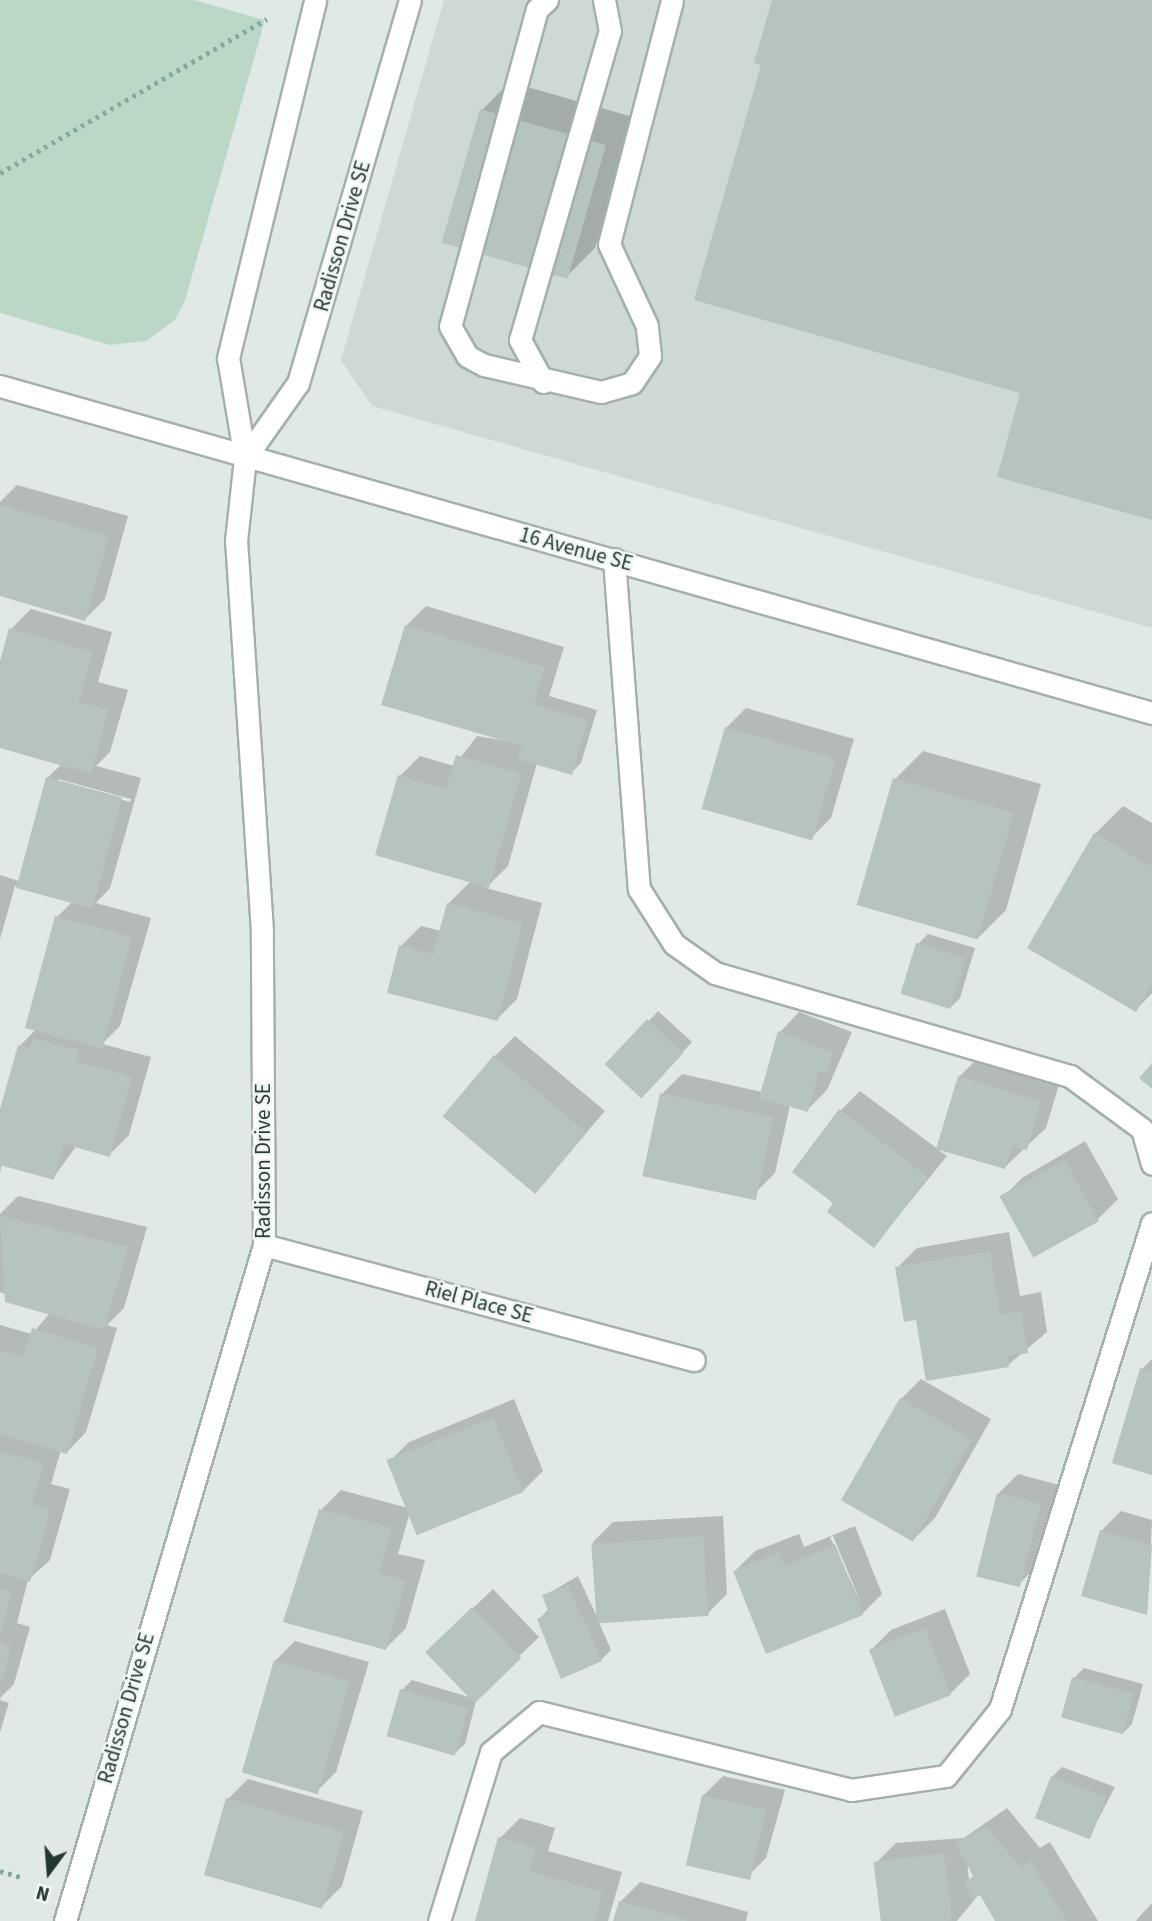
<!DOCTYPE html>
<style>
body{margin:0}
#map{position:relative;width:1152px;height:1921px;overflow:hidden;background:#e0e9e6;font-family:"Source Sans 3",sans-serif}
div>[style]{position:absolute}
.built>*{inset:0;background:#ced8d5}
.green>*{inset:0;background:#bbd8c7}
.shadow>*{inset:0;background:#0003}
.building>*{inset:0;background:#b6c3bf;transform-origin:0 0}
.path>*{height:4.5px;margin-top:-2.25px;transform-origin:0;background:repeating-linear-gradient(90deg,#84a9a2 0 3.5px,transparent 0 8.5px)}
.roads{filter:drop-shadow(2px 0 #a4b0ad) drop-shadow(-2px 0 #a4b0ad) drop-shadow(0 2px #a4b0ad) drop-shadow(0 -2px #a4b0ad)}
.minor>*{height:21px;margin:-10.5px;padding:0 10.5px;transform-origin:10.5px;border-radius:10.5px;background:#fff}
span{translate:-50% -50%;white-space:nowrap;text-align:center;line-height:1.15;-webkit-text-stroke:5px #f0f6f4;paint-order:stroke}
.street-label{font-size:21px;color:#233734}
.north{position:absolute;left:14px;top:1837px;width:70px;height:70px;-webkit-text-stroke:5px #f0f6f4;paint-order:stroke;rotate:196deg;font-size:19px;font-weight:700;line-height:28px;text-align:center;color:#233734}
.north::after{content:'';display:block;margin:auto;width:24px;height:32px;background:#233734;clip-path:polygon(50% 0,100% 100%,50% 72%,0 100%)}
</style>
<div id="map">
<div class="built">
<div style="clip-path:polygon(444px 0,1152px 0,1152px 628px,372px 406px,341px 360px)"></div>
</div>
<div class="green">
<div style="clip-path:polygon(0 0,194px 0,265px 20px,185px 300px,175px 320px,146px 341px,110px 345px,0 313px)"></div>
</div>
<div class="shadow">
<div style="clip-path:polygon(510px 82px,633px 117px,595px 248px,567px 276px,482px 110px)"></div>
<div style="clip-path:polygon(17px 485px,128px 516px,105px 599px,85px 619px,0 594px,0 502px)"></div>
<div style="clip-path:polygon(426px 606px,564px 647px,549px 696px,597px 710px,581px 763px,571px 773px,537px 763px,508px 866px,486px 888px,542px 903px,517px 999px,497px 1019px,401px 946px,421px 926px,441px 931px,448px 904px,471px 881px,400px 776px,420px 756px,454px 766px,477px 736px,524px 744px,406px 626px)"></div>
<div style="clip-path:polygon(evenodd,31px 609px,112px 632px,98px 682px,128px 690px,110px 752px,96px 766px,141px 778px,110px 888px,96px 903px,151px 918px,120px 1026px,102px 1044px,151px 1057px,129px 1135px,109px 1155px,77px 1145px,53px 1178px,2px 1164px,0 1172px,0 1116px,20px 1046px,36px 1029px,57px 917px,72px 902px,15px 886px,0 939px,0 875px,19px 881px,47px 778px,62px 764px,0 746px,0 667px,11px 629px,31px 609px,58px 779px,131px 799px,130px 802px,58px 782px,58px 779px)"></div>
<div style="clip-path:polygon(746px 708px,854px 739px,831px 818px,811px 838px,726px 728px)"></div>
<div style="clip-path:polygon(923px 751px,1041px 784px,1006px 910px,978px 938px,895px 779px)"></div>
<div style="clip-path:polygon(1123px 806px,1152px 823px,1152px 993px,1136px 1010px,1095px 834px)"></div>
<div style="clip-path:polygon(928px 934px,975px 948px,960px 998px,950px 1008px,918px 944px)"></div>
<div style="clip-path:polygon(658px 1011px,692px 1042px,652px 1086px,649px 1021px)"></div>
<div style="clip-path:polygon(799px 1012px,852px 1032px,827px 1090px,807px 1110px,790px 1105px,775px 1173px,755px 1193px,662px 1094px,682px 1074px,762px 1092px,780px 1032px)"></div>
<div style="clip-path:polygon(515px 1036px,605px 1111px,536px 1191px,495px 1056px)"></div>
<div style="clip-path:polygon(979px 1057px,1060px 1081px,1046px 1128px,1005px 1167px,959px 1077px)"></div>
<div style="clip-path:polygon(860px 1091px,947px 1156px,874px 1246px,835px 1203px,841px 1110px)"></div>
<div style="clip-path:polygon(1085px 1141px,1118px 1199px,1098px 1219px,1002px 1198px,1022px 1178px)"></div>
<div style="clip-path:polygon(18px 1196px,147px 1227px,124px 1308px,107px 1325px,117px 1328px,86px 1432px,67px 1452px,61px 1450px,51px 1484px,70px 1489px,50px 1560px,28px 1580px,17px 1623px,30px 1627px,14px 1684px,0 1698px,0 1325px,32px 1334px,50px 1313px,0 1292px,0 1214px)"></div>
<div style="clip-path:polygon(1009px 1232px,1020px 1296px,1041px 1292px,1047px 1332px,1008px 1365px,917px 1318px,897px 1268px,917px 1248px)"></div>
<div style="clip-path:polygon(1152px 1359px,1152px 1473px,1142px 1369px)"></div>
<div style="clip-path:polygon(921px 1379px,991px 1419px,935px 1518px,915px 1538px,901px 1399px)"></div>
<div style="clip-path:polygon(514px 1399px,543px 1471px,523px 1491px,410px 1512px,398px 1554px,425px 1560px,406px 1628px,386px 1648px,321px 1510px,341px 1490px,408px 1508px,389px 1462px,409px 1442px)"></div>
<div style="clip-path:polygon(1018px 1474px,1059px 1485px,1037px 1566px,1017px 1586px,998px 1494px)"></div>
<div style="clip-path:polygon(1121px 1511px,1152px 1520px,1147px 1613px,1101px 1531px)"></div>
<div style="clip-path:polygon(723px 1516px,727px 1594px,707px 1614px,598px 1620px,611px 1650px,601px 1660px,539px 1619px,549px 1609px,544px 1596px,578px 1576px,597px 1617px,593px 1542px,613px 1522px)"></div>
<div style="clip-path:polygon(evenodd,855px 1526px,882px 1594px,862px 1614px,735px 1571px,755px 1551px,799px 1534px,804px 1547px,855px 1526px,833px 1536px,862px 1606px,830px 1537px,833px 1536px)"></div>
<div style="clip-path:polygon(493px 1589px,539px 1637px,477px 1697px,465px 1744px,454px 1754px,402px 1690px,412px 1680px,469px 1697px,447px 1633px)"></div>
<div style="clip-path:polygon(945px 1609px,970px 1674px,950px 1694px,871px 1650px,891px 1630px)"></div>
<div style="clip-path:polygon(295px 1641px,369px 1662px,336px 1772px,316px 1792px,275px 1661px)"></div>
<div style="clip-path:polygon(1084px 1668px,1143px 1684px,1132px 1724px,1122px 1734px,1074px 1678px)"></div>
<div style="clip-path:polygon(0 1700px,9px 1703px,0 1732px)"></div>
<div style="clip-path:polygon(1062px 1767px,1115px 1787px,1089px 1837px,1052px 1777px)"></div>
<div style="clip-path:polygon(723px 1776px,785px 1790px,766px 1858px,746px 1878px,703px 1796px)"></div>
<div style="clip-path:polygon(248px 1779px,363px 1811px,342px 1886px,322px 1906px,228px 1799px)"></div>
<div style="clip-path:polygon(evenodd,1007px 1808px,1040px 1848px,1050px 1842px,1098px 1921px,997px 1921px,980px 1893px,957px 1921px,883px 1921px,876px 1863px,896px 1843px,964px 1838px,1007px 1808px,967px 1861px,975px 1874px,969px 1880px,967px 1861px)"></div>
<div style="clip-path:polygon(520px 1818px,555px 1828px,548px 1851px,622px 1872px,608px 1921px,477px 1921px,500px 1838px)"></div>
<div style="clip-path:polygon(640px 1882px,748px 1912px,746px 1921px,615px 1921px,620px 1902px)"></div>
<div style="clip-path:polygon(1152px 1903px,1152px 1921px,1136px 1921px,1140px 1916px)"></div>
</div>
<div class="building">
<div style="clip-path:polygon(772px 0,1152px 0,1152px 520px,997px 477px,1020px 393px,694px 300px,761px 65px,754px 63px)"></div>
<div style="left:480px;top:109px;width:131px;height:139px;rotate:16deg"></div>
<div style="clip-path:polygon(0 505px,109px 536px,85px 621px,0 596px)"></div>
<div style="clip-path:polygon(405px 625px,545px 667px,534px 704px,588px 720px,572px 775px,517px 759px,522px 746px,381px 705px)"></div>
<div style="clip-path:polygon(9px 628px,93px 652px,79px 702px,109px 709px,91px 774px,0 748px,0 661px)"></div>
<div style="left:725px;top:727px;width:115px;height:85px;rotate:16deg"></div>
<div style="clip-path:polygon(456px 755px,521px 774px,489px 888px,375px 855px,398px 775px,446px 789px)"></div>
<div style="left:46px;top:777px;width:79px;height:115px;rotate:15deg"></div>
<div style="left:893px;top:778px;width:126px;height:132px;rotate:16deg"></div>
<div style="clip-path:polygon(1094px 833px,1152px 867px,1152px 984px,1136px 1012px,1027px 948px)"></div>
<div style="clip-path:polygon(447px 903px,523px 923px,498px 1021px,387px 993px,399px 945px,433px 954px)"></div>
<div style="left:55px;top:916px;width:80px;height:116px;rotate:15deg"></div>
<div style="left:916px;top:943px;width:52px;height:53px;rotate:17deg"></div>
<div style="left:647px;top:1019px;width:50px;height:62px;rotate:43deg"></div>
<div style="clip-path:polygon(778px 1031px,833px 1052px,827px 1073px,819px 1071px,808px 1112px,759px 1098px)"></div>
<div style="clip-path:polygon(33px 1038px,79px 1050px,76px 1061px,132px 1077px,110px 1157px,64px 1144px,54px 1180px,0 1165px,0 1109px,18px 1045px,30px 1048px)"></div>
<div style="left:494px;top:1055px;width:121px;height:80px;rotate:40deg"></div>
<div style="clip-path:polygon(1152px 1063px,1152px 1089px,1139px 1078px)"></div>
<div style="clip-path:polygon(958px 1076px,1041px 1101px,1027px 1150px,1012px 1146px,1005px 1169px,936px 1149px)"></div>
<div style="left:660px;top:1093px;width:116px;height:85px;rotate:12deg"></div>
<div style="clip-path:polygon(839px 1109px,928px 1177px,874px 1248px,827px 1212px,833px 1203px,792px 1172px)"></div>
<div style="left:1065px;top:1160px;width:70px;height:75px;rotate:61deg"></div>
<div style="clip-path:polygon(0 1216px,128px 1247px,104px 1330px,5px 1302px)"></div>
<div style="clip-path:polygon(990px 1251px,1000px 1315px,1021px 1311px,1028px 1353px,1008px 1356px,1009px 1367px,926px 1381px,916px 1320px,904px 1322px,895px 1267px)"></div>
<div style="clip-path:polygon(32px 1328px,98px 1348px,67px 1454px,0 1434px,0 1350px,23px 1356px)"></div>
<div style="clip-path:polygon(1140px 1368px,1152px 1372px,1152px 1475px,1112px 1463px)"></div>
<div style="left:900px;top:1398px;width:83px;height:118px;rotate:30deg"></div>
<div style="left:493px;top:1417px;width:81px;height:115px;rotate:68deg"></div>
<div style="clip-path:polygon(0 1451px,44px 1463px,32px 1504px,51px 1509px,30px 1582px,0 1573px)"></div>
<div style="left:997px;top:1493px;width:45px;height:86px;rotate:14deg"></div>
<div style="clip-path:polygon(319px 1509px,392px 1528px,379px 1573px,406px 1580px,386px 1650px,283px 1622px)"></div>
<div style="clip-path:polygon(1100px 1530px,1152px 1545px,1147px 1615px,1081px 1596px)"></div>
<div style="left:703px;top:1536px;width:80px;height:112px;rotate:86deg"></div>
<div style="clip-path:polygon(835px 1544px,863px 1615px,766px 1654px,733px 1571px,779px 1552px,784px 1566px)"></div>
<div style="clip-path:polygon(568px 1585px,602px 1661px,561px 1679px,537px 1619px,549px 1613px,542px 1595px)"></div>
<div style="clip-path:polygon(0 1589px,12px 1592px,1px 1632px,0 1631px)"></div>
<div style="left:472px;top:1607px;width:71px;height:65px;rotate:46deg"></div>
<div style="left:925px;top:1628px;width:72px;height:60px;rotate:69deg"></div>
<div style="clip-path:polygon(0 1643px,11px 1647px,1px 1684px,0 1684px)"></div>
<div style="left:274px;top:1660px;width:79px;height:117px;rotate:16deg"></div>
<div style="left:1072px;top:1677px;width:64px;height:42px;rotate:15deg"></div>
<div style="left:400px;top:1689px;width:71px;height:49px;rotate:16deg"></div>
<div style="left:1051px;top:1776px;width:59px;height:45px;rotate:21deg"></div>
<div style="left:702px;top:1795px;width:66px;height:72px;rotate:13deg"></div>
<div style="left:226px;top:1798px;width:123px;height:80px;rotate:16deg"></div>
<div style="clip-path:polygon(986px 1826px,1020px 1867px,1030px 1861px,1067px 1921px,995px 1921px,980px 1895px,973px 1899px,964px 1883px,974px 1877px,955px 1844px)"></div>
<div style="clip-path:polygon(498px 1837px,536px 1848px,530px 1871px,603px 1892px,595px 1921px,475px 1921px)"></div>
<div style="left:944px;top:1853px;width:68px;height:71px;rotate:83deg"></div>
<div style="clip-path:polygon(619px 1901px,688px 1920px,687px 1921px,613px 1921px)"></div>
</div>
<div class="path">
<div style="left:0;top:173px;width:308px;rotate:-30deg"></div>
<div style="left:0;top:1871px;width:22px;rotate:16deg"></div>
</div>
<div class="roads">
<div class="minor">
<div style="left:547px;top:0;width:13px;rotate:138deg"></div>
<div style="left:537px;top:9px;width:329px;rotate:105.3deg"></div>
<div style="left:450px;top:326px;width:34px;rotate:60deg"></div>
<div style="left:467px;top:356px;width:19px;rotate:28deg"></div>
<div style="left:484px;top:365px;width:120px;rotate:13deg"></div>
<div style="left:601px;top:392px;width:32px;rotate:-16deg"></div>
<div style="left:632px;top:383px;width:32px;rotate:-56deg"></div>
<div style="left:650px;top:356px;width:30px;rotate:-96deg"></div>
<div style="left:647px;top:326px;width:90px;rotate:-114.9deg"></div>
<div style="left:609px;top:244px;width:252px;rotate:-75.5deg"></div>
<div style="left:543px;top:382px;width:48px;rotate:-118.7deg"></div>
<div style="left:520px;top:340px;width:322px;rotate:-73.8deg"></div>
<div style="left:610px;top:31px;width:32px;rotate:-101deg"></div>
<div style="left:0;top:386px;width:1198px;rotate:15.85deg"></div>
<div style="left:245px;top:458px;width:92px;rotate:-54.8deg"></div>
<div style="left:298px;top:383px;width:399px;rotate:-73.7deg"></div>
<div style="left:614px;top:559px;width:331px;rotate:85.7deg"></div>
<div style="left:639px;top:889px;width:65px;rotate:57.5deg"></div>
<div style="left:674px;top:944px;width:50px;rotate:35.3deg"></div>
<div style="left:715px;top:973px;width:370px;rotate:16.2deg"></div>
<div style="left:1070px;top:1076px;width:89px;rotate:36.4deg"></div>
<div style="left:1142px;top:1129px;width:36px;rotate:74deg"></div>
<div style="left:264px;top:1245px;width:445px;rotate:15deg"></div>
<div style="left:65px;top:1921px;width:705px;rotate:-73.6deg"></div>
<div style="left:264px;top:1245px;width:314px;rotate:-90.4deg"></div>
<div style="left:262px;top:931px;width:391px;rotate:-93.8deg"></div>
<div style="left:236px;top:541px;width:83px;rotate:-83.8deg"></div>
<div style="left:245px;top:458px;width:101px;rotate:-99.6deg"></div>
<div style="left:228px;top:358px;width:368px;rotate:-76.3deg"></div>
<div style="left:439px;top:1921px;width:177px;rotate:-72.9deg"></div>
<div style="left:491px;top:1752px;width:62px;rotate:-39.8deg"></div>
<div style="left:539px;top:1712px;width:322px;rotate:14deg"></div>
<div style="left:851px;top:1790px;width:96px;rotate:-8.4deg"></div>
<div style="left:946px;top:1776px;width:86px;rotate:-51.1deg"></div>
<div style="left:1000px;top:1709px;width:509px;rotate:-72.63deg"></div>
</div>
</div>
<div class="street-label">
<span style="left:342px;top:236px;rotate:-74deg">Radisson Drive SE</span>
<span style="left:576px;top:549px;rotate:15deg">16 Avenue SE</span>
<span style="left:263px;top:1161px;rotate:-90deg">Radisson Drive SE</span>
<span style="left:479px;top:1302px;rotate:15deg">Riel Place SE</span>
<span style="left:126px;top:1708px;rotate:-74deg">Radisson Drive SE</span>
</div>
<div class="north">N</div>
</div>
